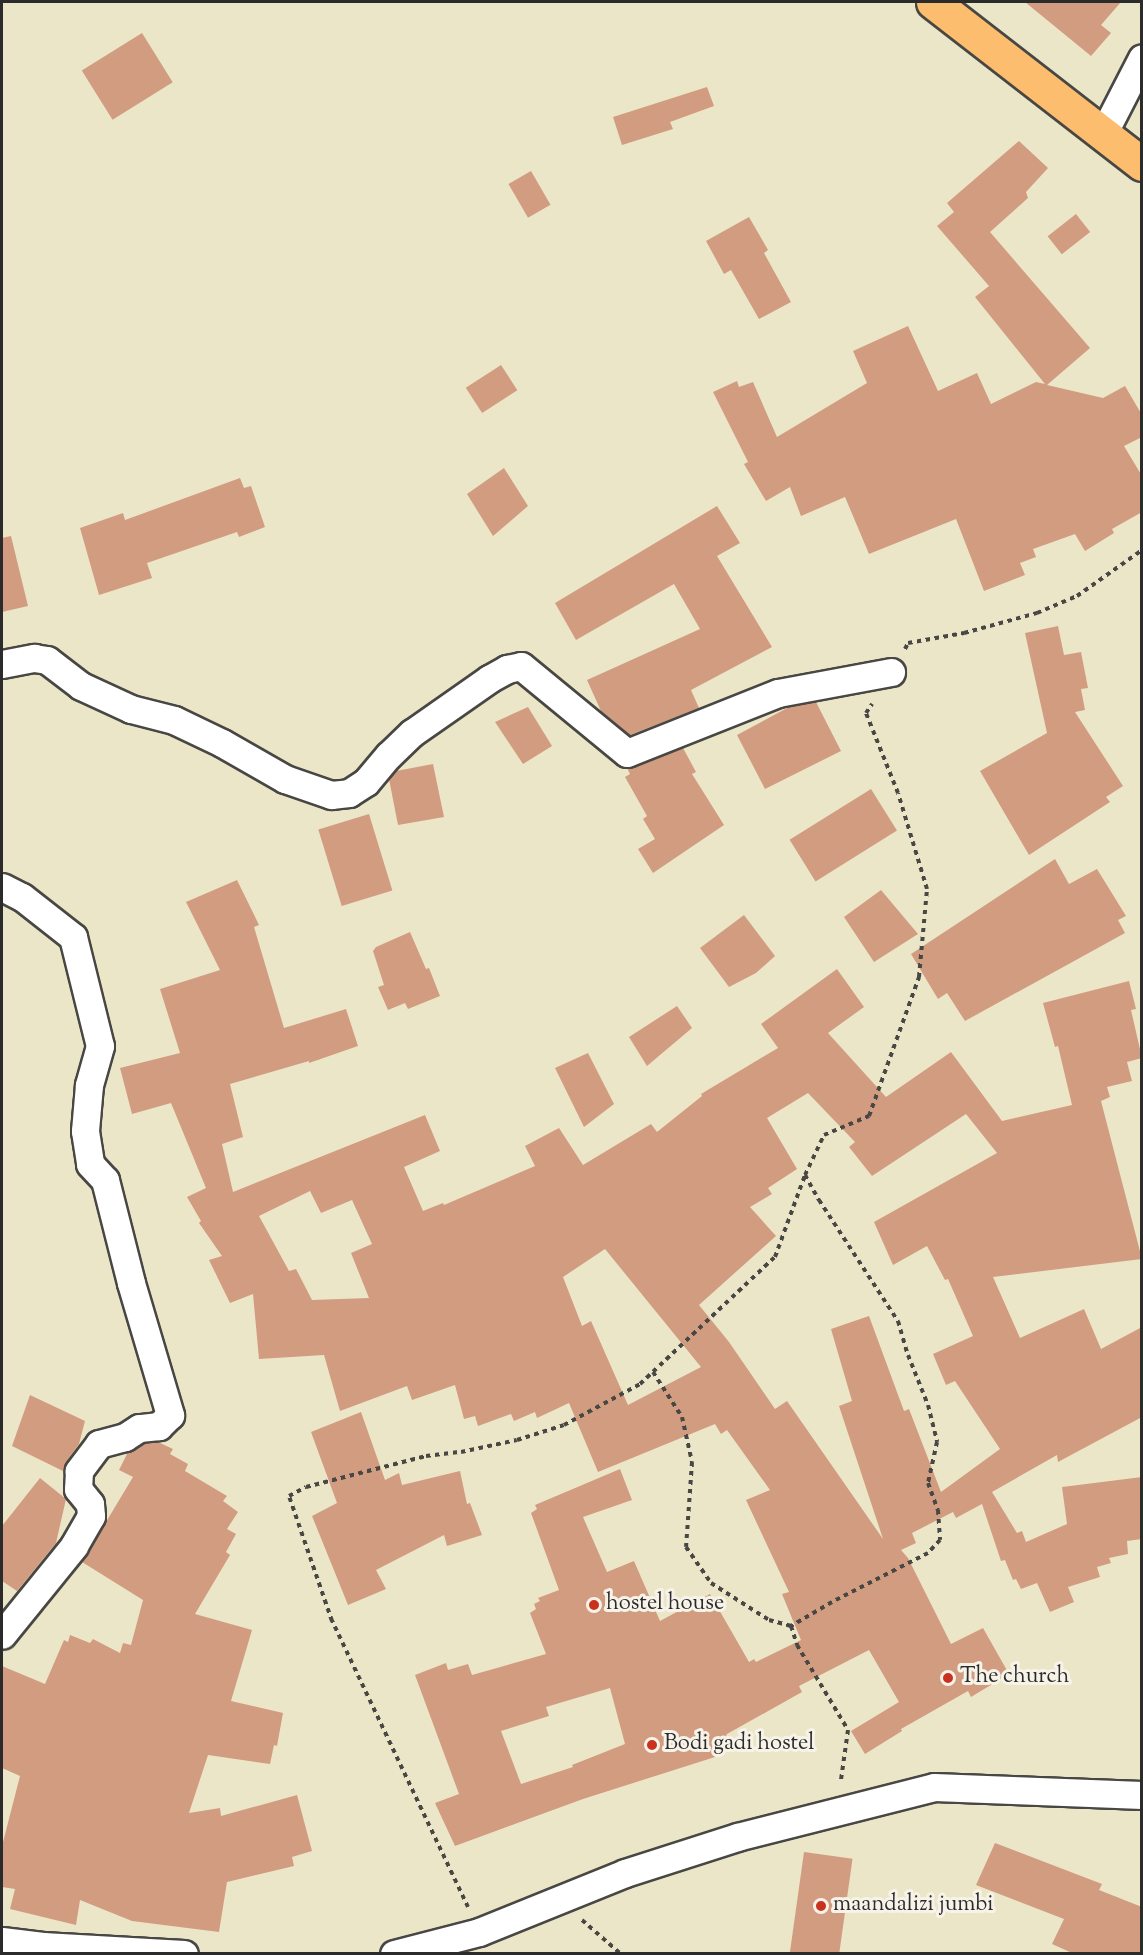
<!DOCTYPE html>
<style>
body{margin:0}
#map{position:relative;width:1143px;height:1955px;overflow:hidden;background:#ece6c8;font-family:"Sorts Mill Goudy",serif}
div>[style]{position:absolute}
.building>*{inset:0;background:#d29c80;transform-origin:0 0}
.path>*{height:4px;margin-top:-2px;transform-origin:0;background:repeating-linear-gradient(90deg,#484743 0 4.5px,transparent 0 9px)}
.roads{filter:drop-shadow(2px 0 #484743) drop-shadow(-2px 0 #484743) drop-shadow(0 2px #484743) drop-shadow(0 -2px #484743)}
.minor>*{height:27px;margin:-13.5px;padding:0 13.5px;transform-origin:13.5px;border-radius:13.5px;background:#fff}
.primary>*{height:33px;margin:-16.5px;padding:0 16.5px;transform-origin:16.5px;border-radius:16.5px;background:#fcbd6f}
.dots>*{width:16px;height:16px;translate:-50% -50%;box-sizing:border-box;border:3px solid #f7f3e8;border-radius:50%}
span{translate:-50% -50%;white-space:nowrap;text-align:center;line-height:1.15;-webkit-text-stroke:6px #f7f3e8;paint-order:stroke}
.poi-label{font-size:22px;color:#2b2b2b}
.left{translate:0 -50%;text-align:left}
.frame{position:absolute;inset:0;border:3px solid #2b2b2b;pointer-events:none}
</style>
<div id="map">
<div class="building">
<div style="clip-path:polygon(1025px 2px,1121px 2px,1101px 25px,1111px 33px,1091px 56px)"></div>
<div style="left:142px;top:33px;width:58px;height:71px;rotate:58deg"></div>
<div style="clip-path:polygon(707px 87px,714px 106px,670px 122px,673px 129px,622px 145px,613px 117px)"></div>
<div style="clip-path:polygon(1019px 141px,1048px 168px,1026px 192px,1028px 198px,990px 232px,1090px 348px,1047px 385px,1103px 398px,1125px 386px,1142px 415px,1142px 437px,1124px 446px,1142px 476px,1142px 512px,1112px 529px,1114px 533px,1085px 551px,1075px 534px,1033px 549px,1036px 557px,1020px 563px,1025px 575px,984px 591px,956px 519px,869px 554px,845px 497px,801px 516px,790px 487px,766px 501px,744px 464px,748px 462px,713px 392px,737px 381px,739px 387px,753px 382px,777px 437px,867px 383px,853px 351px,908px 326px,938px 391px,977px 373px,991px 404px,1036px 382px,1045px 384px,975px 297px,989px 286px,937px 226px,954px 212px,947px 203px)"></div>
<div style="left:531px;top:171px;width:39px;height:26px;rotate:60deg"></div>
<div style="left:1076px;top:214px;width:23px;height:36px;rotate:52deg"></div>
<div style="clip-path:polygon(749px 217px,768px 250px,764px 253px,791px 302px,759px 319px,731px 270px,724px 274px,706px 241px)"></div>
<div style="left:501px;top:365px;width:30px;height:42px;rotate:57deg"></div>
<div style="clip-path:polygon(504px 468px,528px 506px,493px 536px,467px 494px)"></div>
<div style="clip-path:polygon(240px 478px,244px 488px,251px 486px,265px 527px,239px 537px,237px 532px,147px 563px,152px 578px,99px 595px,80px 528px,123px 513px,125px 520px)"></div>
<div style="clip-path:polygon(717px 506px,740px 543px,717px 556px,772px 647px,691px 690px,699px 708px,630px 735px,601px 711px,587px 680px,700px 629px,674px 584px,576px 640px,555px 603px)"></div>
<div style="clip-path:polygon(11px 536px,28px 606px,2px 612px,2px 538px)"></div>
<div style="clip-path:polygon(1058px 626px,1064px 655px,1081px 652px,1088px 688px,1081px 689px,1085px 710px,1075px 712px,1123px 786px,1106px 797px,1110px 802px,1029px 855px,980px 771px,1047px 733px,1025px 633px)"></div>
<div style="clip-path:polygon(816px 702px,841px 751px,765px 789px,737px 735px,789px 707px)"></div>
<div style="clip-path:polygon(528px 707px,552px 746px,523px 764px,495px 722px)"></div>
<div style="clip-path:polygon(683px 748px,696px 772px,692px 774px,724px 825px,653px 873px,638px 849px,655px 839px,643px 819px,647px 816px,625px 777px,630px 774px,627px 768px)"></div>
<div style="clip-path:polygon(433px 764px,444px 817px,398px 825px,389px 779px,396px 771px)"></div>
<div style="left:871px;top:789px;width:49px;height:96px;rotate:58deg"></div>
<div style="left:369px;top:814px;width:80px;height:53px;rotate:73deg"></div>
<div style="clip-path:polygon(1055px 859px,1069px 884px,1097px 869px,1126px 916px,1118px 920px,1125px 933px,965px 1021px,947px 993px,938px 999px,911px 954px)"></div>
<div style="clip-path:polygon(evenodd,237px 880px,259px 925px,254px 927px,284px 1028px,346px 1009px,358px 1046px,309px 1063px,309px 1061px,230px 1084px,243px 1137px,222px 1144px,233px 1192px,425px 1115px,440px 1151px,404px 1167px,423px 1211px,443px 1203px,444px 1205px,535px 1166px,525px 1146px,559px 1128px,583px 1165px,651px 1124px,657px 1132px,702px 1096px,701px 1094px,778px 1048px,761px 1024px,837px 969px,864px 1007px,828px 1033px,886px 1097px,951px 1052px,1002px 1121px,1072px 1105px,1058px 1046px,1055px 1047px,1043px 1003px,1129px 981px,1136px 1009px,1131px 1010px,1142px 1058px,1127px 1062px,1132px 1081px,1107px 1087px,1110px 1097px,1101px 1101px,1142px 1259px,993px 1277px,1020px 1338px,1084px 1309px,1101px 1349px,1142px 1327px,1142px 1417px,1058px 1462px,1057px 1455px,992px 1492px,1017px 1533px,1022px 1531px,1026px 1542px,1067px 1524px,1062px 1487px,1142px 1477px,1142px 1539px,1127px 1541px,1128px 1554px,1109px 1558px,1111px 1563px,1097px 1567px,1100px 1577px,1068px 1587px,1074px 1602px,1050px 1612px,1037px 1583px,1021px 1589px,1016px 1579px,1013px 1580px,1005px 1560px,1001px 1561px,982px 1504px,956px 1518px,953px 1512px,912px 1533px,916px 1543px,901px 1550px,908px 1558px,951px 1644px,983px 1628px,1009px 1674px,971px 1697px,968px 1691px,901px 1729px,902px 1731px,865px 1754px,851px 1731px,899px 1702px,869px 1650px,799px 1686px,802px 1692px,727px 1734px,715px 1757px,583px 1799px,455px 1846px,435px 1803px,459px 1794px,415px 1675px,446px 1663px,448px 1670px,468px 1664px,472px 1675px,546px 1654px,530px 1613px,536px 1609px,534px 1604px,540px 1601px,538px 1598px,559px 1590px,531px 1513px,537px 1509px,535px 1505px,620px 1469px,632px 1500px,583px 1517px,607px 1572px,634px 1561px,660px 1621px,710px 1594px,749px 1662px,754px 1659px,756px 1662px,801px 1640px,782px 1594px,789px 1592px,746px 1500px,770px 1490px,727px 1430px,721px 1434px,715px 1424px,598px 1472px,569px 1403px,537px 1418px,535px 1412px,514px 1421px,511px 1414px,478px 1426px,475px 1416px,464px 1419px,455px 1385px,412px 1400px,407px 1386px,340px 1411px,324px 1355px,259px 1359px,253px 1294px,230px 1303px,209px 1260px,222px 1256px,199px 1223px,201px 1221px,187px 1197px,206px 1188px,171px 1103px,132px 1114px,120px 1068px,180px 1053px,160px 989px,220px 970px,186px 902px,237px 880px,808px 1093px,855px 1142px,849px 1147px,872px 1176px,966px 1114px,997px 1153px,874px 1222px,893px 1265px,927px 1246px,945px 1280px,948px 1279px,973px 1336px,933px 1354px,946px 1385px,955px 1381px,1000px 1449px,941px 1492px,909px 1409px,904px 1411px,869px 1316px,831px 1329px,852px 1401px,839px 1406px,883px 1539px,787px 1401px,775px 1409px,729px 1342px,699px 1305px,776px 1236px,750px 1207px,772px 1194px,768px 1188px,797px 1169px,767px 1118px,808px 1093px,237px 880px,310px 1191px,321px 1213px,352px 1200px,372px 1244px,351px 1253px,369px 1298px,312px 1300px,296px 1269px,289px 1271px,259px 1216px,310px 1191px,237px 880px,605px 1249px,701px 1367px,628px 1405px,591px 1321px,582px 1326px,563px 1277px,605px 1249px,237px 880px,610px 1688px,625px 1744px,572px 1765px,573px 1767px,521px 1784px,501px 1731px,549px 1716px,546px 1707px,610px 1688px)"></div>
<div style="clip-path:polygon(881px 890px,918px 934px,874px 962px,844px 917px)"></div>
<div style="clip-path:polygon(744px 915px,775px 956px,756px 973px,729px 987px,700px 948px)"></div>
<div style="clip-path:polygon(410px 932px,426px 969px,429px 968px,440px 996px,408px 1009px,405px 1003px,388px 1010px,378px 987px,384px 985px,373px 951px,376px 947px)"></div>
<div style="clip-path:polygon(677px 1006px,692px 1028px,647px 1066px,629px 1037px)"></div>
<div style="clip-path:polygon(588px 1053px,614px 1104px,584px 1127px,555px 1068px)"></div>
<div style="clip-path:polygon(30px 1395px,85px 1421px,79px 1444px,66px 1462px,63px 1471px,12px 1446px)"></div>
<div style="clip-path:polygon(361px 1412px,385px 1480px,399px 1473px,402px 1485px,460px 1471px,467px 1504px,470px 1503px,482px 1535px,447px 1546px,444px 1535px,376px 1570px,386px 1589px,348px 1605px,312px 1516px,337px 1503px,311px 1432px)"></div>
<div style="clip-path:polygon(158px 1442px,173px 1449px,170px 1454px,188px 1464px,185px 1471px,227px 1496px,223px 1501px,238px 1512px,227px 1529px,236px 1534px,226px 1552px,230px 1555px,195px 1614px,252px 1630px,231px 1701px,283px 1713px,277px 1746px,274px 1745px,270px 1764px,208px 1755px,189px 1813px,220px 1808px,221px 1816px,297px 1795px,312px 1851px,292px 1857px,294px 1866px,227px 1882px,219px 1932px,132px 1921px,80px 1900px,76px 1925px,10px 1909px,15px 1889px,2px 1887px,2px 1846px,20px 1776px,2px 1768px,2px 1666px,45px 1684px,64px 1640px,68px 1642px,70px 1635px,90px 1643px,93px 1639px,120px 1653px,123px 1643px,131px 1645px,143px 1600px,82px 1562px,133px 1477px,119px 1470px,128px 1452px,144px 1443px)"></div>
<div style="clip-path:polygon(40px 1478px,66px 1499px,56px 1543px,17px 1591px,2px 1581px,2px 1526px)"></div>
<div style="clip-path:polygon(995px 1843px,1102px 1884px,1099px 1890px,1142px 1907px,1142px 1953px,1072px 1953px,1052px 1944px,1064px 1919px,976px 1885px)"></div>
<div style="left:804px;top:1852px;width:49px;height:102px;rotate:8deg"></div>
</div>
<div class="path">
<div style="left:905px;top:649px;width:7px;rotate:-63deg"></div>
<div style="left:908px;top:643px;width:57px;rotate:-10.1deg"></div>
<div style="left:964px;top:633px;width:76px;rotate:-15.3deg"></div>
<div style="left:1037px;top:613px;width:43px;rotate:-23deg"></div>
<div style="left:1077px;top:596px;width:80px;rotate:-35.3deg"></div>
<div style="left:805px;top:1175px;width:29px;rotate:61deg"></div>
<div style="left:819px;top:1200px;width:145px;rotate:56.9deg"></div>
<div style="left:898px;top:1321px;width:35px;rotate:74deg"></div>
<div style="left:908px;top:1355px;width:54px;rotate:68.2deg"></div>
<div style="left:928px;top:1405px;width:38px;rotate:76deg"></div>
<div style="left:937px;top:1442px;width:42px;rotate:102.4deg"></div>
<div style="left:928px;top:1483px;width:29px;rotate:70deg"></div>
<div style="left:938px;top:1510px;width:30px;rotate:86deg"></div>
<div style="left:940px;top:1540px;width:18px;rotate:133deg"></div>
<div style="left:928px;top:1553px;width:108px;rotate:153deg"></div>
<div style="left:832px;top:1602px;width:48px;rotate:149.7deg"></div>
<div style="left:791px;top:1626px;width:20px;rotate:72deg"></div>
<div style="left:797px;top:1645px;width:99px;rotate:59deg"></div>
<div style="left:848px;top:1730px;width:50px;rotate:98deg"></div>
<div style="left:653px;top:1372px;width:54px;rotate:57.2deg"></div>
<div style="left:682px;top:1417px;width:46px;rotate:77.5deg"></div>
<div style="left:692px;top:1462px;width:85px;rotate:94deg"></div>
<div style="left:686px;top:1547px;width:44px;rotate:55.2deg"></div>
<div style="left:711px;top:1583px;width:69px;rotate:32.5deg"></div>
<div style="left:769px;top:1620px;width:23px;rotate:15deg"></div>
<div style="left:468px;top:1907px;width:317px;rotate:-115.4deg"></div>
<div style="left:332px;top:1621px;width:132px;rotate:-109deg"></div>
<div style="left:289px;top:1496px;width:19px;rotate:-28deg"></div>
<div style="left:306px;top:1487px;width:124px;rotate:-14.5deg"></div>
<div style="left:426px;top:1456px;width:35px;rotate:-7deg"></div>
<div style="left:461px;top:1452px;width:57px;rotate:-12.1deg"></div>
<div style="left:517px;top:1440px;width:49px;rotate:-17.7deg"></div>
<div style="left:564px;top:1425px;width:86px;rotate:-28.3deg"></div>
<div style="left:640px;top:1384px;width:185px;rotate:-43.3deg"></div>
<div style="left:775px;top:1257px;width:87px;rotate:-69.9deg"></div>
<div style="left:805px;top:1175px;width:44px;rotate:-64.6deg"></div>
<div style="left:824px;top:1135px;width:49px;rotate:-22.9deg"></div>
<div style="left:869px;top:1116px;width:148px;rotate:-70.2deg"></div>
<div style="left:919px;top:977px;width:88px;rotate:-84.8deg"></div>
<div style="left:927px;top:889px;width:100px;rotate:-106.8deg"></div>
<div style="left:898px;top:793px;width:86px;rotate:-111.8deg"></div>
<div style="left:866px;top:713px;width:11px;rotate:-56deg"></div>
<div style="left:582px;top:1920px;width:52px;rotate:41.1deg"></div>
</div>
<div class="roads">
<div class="minor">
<div style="left:1103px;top:134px;width:85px;rotate:-62.8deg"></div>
<div style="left:2px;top:664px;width:33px;rotate:-11deg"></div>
<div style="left:34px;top:658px;width:13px;rotate:9deg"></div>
<div style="left:47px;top:660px;width:43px;rotate:37.4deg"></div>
<div style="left:81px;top:686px;width:55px;rotate:24.7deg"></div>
<div style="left:131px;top:709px;width:44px;rotate:14.3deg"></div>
<div style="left:174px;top:720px;width:53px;rotate:25.6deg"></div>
<div style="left:222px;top:743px;width:73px;rotate:29.7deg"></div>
<div style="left:285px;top:779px;width:49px;rotate:19.2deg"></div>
<div style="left:331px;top:795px;width:18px;rotate:-6deg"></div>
<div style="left:349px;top:793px;width:20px;rotate:-33deg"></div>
<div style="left:366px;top:782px;width:35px;rotate:-50deg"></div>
<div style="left:389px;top:755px;width:32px;rotate:-44deg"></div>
<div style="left:412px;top:733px;width:94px;rotate:-35deg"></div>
<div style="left:489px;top:679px;width:21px;rotate:-29deg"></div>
<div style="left:507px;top:669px;width:14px;rotate:-12deg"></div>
<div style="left:521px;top:666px;width:137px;rotate:39.4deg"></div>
<div style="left:627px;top:753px;width:162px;rotate:-21.7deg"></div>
<div style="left:778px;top:693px;width:115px;rotate:-10.5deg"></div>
<div style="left:2px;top:887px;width:22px;rotate:27deg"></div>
<div style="left:22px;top:897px;width:65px;rotate:38.1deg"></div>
<div style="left:73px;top:937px;width:112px;rotate:76.1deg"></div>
<div style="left:100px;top:1046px;width:41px;rotate:105.8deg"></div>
<div style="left:89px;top:1085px;width:46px;rotate:95deg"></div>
<div style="left:85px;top:1131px;width:33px;rotate:81deg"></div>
<div style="left:90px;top:1164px;width:22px;rotate:47deg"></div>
<div style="left:105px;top:1180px;width:106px;rotate:75.8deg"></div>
<div style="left:131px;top:1283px;width:138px;rotate:73.5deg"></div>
<div style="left:170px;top:1415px;width:16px;rotate:135deg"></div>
<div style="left:159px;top:1426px;width:20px;rotate:174deg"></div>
<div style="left:139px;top:1428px;width:17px;rotate:147deg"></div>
<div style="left:125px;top:1437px;width:27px;rotate:165deg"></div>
<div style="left:99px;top:1444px;width:34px;rotate:127deg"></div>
<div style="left:79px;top:1471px;width:18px;rotate:93deg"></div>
<div style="left:78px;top:1489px;width:19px;rotate:51deg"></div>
<div style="left:90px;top:1504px;width:12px;rotate:85deg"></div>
<div style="left:91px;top:1516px;width:34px;rotate:120deg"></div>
<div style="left:74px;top:1546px;width:114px;rotate:129deg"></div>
<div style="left:2px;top:1941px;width:41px;rotate:7deg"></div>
<div style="left:43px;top:1946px;width:141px;rotate:3.2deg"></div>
<div style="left:394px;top:1954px;width:88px;rotate:-14.5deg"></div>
<div style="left:479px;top:1932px;width:157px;rotate:-22deg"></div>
<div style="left:625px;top:1873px;width:118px;rotate:-17.8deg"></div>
<div style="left:737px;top:1837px;width:203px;rotate:-14.2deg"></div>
<div style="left:934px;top:1787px;width:208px;rotate:2.2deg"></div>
</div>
<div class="primary">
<div style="left:933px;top:2px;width:264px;rotate:37.8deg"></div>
</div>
</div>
<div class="dots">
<div style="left:594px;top:1605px;background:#c8321e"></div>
<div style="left:948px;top:1678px;background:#c8321e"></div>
<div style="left:652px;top:1745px;background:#c8321e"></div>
<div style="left:821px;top:1906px;background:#c8321e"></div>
</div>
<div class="poi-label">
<span class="left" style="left:606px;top:1605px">hostel house</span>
<span class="left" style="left:960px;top:1678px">The church</span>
<span class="left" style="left:664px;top:1745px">Bodi gadi hostel</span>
<span class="left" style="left:833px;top:1906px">maandalizi jumbi</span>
</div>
<div class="frame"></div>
</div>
